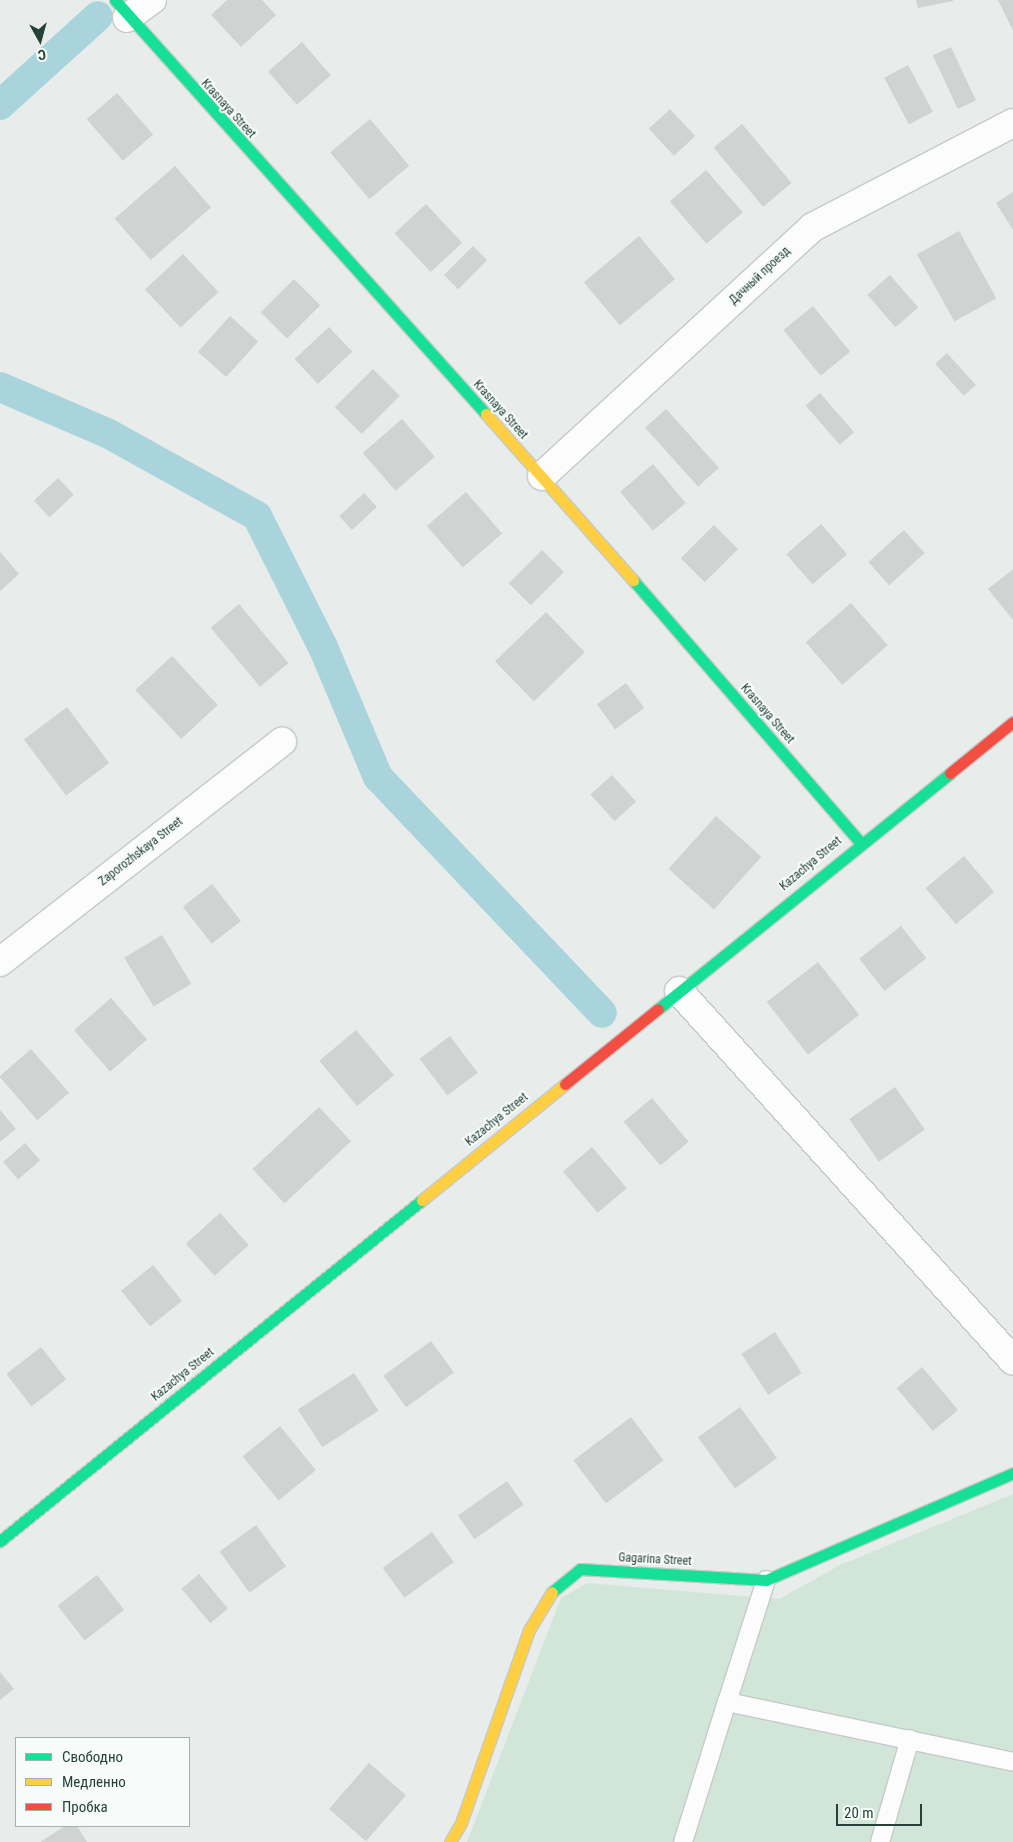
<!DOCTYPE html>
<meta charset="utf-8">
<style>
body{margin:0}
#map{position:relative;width:1013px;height:1842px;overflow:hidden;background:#e8edeb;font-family:"Roboto Condensed",sans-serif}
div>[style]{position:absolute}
.green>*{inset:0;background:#d1e6d8}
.canal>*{height:30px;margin:-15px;padding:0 15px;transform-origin:15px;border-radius:15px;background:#a9d4db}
.building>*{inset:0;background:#cfd4d2;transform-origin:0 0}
.roads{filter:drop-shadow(1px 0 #c5cac8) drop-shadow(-1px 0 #c5cac8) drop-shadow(0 1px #c5cac8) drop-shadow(0 -1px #c5cac8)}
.lane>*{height:18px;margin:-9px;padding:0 9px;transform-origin:9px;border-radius:9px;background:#fcfcfc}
.street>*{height:28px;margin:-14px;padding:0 14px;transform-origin:14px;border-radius:14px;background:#fcfcfc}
.fast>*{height:11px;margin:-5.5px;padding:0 5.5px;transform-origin:5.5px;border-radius:5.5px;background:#16e098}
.slow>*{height:11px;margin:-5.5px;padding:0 5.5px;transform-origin:5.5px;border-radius:5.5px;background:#ffcf43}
.jam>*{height:11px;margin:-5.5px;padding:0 5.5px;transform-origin:5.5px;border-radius:5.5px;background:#f24e42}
span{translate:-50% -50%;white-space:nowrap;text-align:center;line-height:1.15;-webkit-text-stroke:4px #f7fbf9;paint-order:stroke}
.street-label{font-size:12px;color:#24423a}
.legend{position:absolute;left:15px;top:1737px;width:175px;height:90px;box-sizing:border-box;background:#f7fbf9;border:1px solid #a3b1ad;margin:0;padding:6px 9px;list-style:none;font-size:15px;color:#24423a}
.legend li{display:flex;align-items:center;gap:10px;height:25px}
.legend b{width:25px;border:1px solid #a3b1ad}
.north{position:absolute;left:15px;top:15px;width:50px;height:50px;-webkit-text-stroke:4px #f7fbf9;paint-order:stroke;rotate:173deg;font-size:14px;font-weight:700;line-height:20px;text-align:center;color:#24423a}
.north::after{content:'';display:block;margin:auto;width:18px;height:22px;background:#24423a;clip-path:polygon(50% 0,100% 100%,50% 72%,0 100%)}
.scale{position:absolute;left:836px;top:1804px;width:86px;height:22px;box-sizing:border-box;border:2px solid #24423a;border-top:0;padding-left:6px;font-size:15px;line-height:18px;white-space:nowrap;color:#24423a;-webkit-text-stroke:4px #f7fbf9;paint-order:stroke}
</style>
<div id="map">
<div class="green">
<div style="clip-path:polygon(1013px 1494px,1013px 1842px,467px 1842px,561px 1598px,588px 1583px,779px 1599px,840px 1565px)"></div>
</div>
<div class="canal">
<div style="left:0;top:105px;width:132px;rotate:-42.2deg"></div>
<div style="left:0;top:387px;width:119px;rotate:23.3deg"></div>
<div style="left:109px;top:434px;width:169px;rotate:29deg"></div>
<div style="left:257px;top:516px;width:147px;rotate:63.3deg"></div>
<div style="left:323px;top:647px;width:141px;rotate:67.1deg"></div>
<div style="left:378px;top:777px;width:325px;rotate:46.5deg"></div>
</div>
<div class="building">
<div style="clip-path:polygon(227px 0,262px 0,276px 15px,241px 47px,211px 15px)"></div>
<div style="clip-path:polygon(916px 0,953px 0,953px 1px,918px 8px)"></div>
<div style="clip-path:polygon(998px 0,1013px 0,1013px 31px)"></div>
<div style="left:302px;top:42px;width:44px;height:45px;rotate:49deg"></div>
<div style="left:951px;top:47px;width:59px;height:20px;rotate:65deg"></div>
<div style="left:908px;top:65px;width:53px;height:27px;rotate:62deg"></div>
<div style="left:117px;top:93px;width:55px;height:40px;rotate:49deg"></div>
<div style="left:670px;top:109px;width:37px;height:29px;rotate:47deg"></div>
<div style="left:370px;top:119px;width:61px;height:52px;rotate:50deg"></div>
<div style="left:742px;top:124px;width:77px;height:37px;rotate:50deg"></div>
<div style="left:175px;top:166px;width:55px;height:80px;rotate:49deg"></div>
<div style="left:706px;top:170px;width:56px;height:48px;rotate:49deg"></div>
<div style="clip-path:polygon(1013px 192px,1013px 230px,996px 203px)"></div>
<div style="left:426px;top:204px;width:53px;height:43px;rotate:47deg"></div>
<div style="left:959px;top:231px;width:77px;height:48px;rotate:61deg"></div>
<div style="left:639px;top:236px;width:56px;height:72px;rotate:50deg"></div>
<div style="left:473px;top:246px;width:20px;height:41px;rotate:45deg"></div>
<div style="left:183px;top:254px;width:52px;height:52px;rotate:47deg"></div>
<div style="left:890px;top:275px;width:43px;height:30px;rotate:49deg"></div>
<div style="left:294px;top:279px;width:37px;height:47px;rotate:45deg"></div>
<div style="left:813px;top:306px;width:59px;height:38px;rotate:51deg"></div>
<div style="left:230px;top:316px;width:38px;height:48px;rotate:42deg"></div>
<div style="left:329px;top:327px;width:34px;height:47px;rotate:47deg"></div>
<div style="left:947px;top:353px;width:43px;height:16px;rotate:48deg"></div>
<div style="left:373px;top:369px;width:38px;height:54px;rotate:45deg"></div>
<div style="left:820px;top:393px;width:52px;height:19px;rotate:49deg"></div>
<div style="left:666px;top:409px;width:79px;height:28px;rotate:48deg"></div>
<div style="left:402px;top:419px;width:50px;height:52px;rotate:49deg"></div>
<div style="left:653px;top:464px;width:51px;height:43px;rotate:50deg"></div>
<div style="left:58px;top:478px;width:23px;height:33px;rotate:47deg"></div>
<div style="left:466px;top:492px;width:55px;height:52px;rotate:49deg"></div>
<div style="left:364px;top:493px;width:19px;height:34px;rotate:47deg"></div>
<div style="left:821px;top:524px;width:40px;height:46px;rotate:49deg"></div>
<div style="left:714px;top:525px;width:34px;height:47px;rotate:45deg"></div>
<div style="left:904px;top:530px;width:31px;height:48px;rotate:48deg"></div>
<div style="left:542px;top:550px;width:31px;height:47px;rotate:45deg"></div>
<div style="clip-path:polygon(0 552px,19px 574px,0 591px)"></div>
<div style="clip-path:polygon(1013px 569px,1013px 620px,988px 589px)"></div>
<div style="left:851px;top:603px;width:56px;height:60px;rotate:49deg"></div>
<div style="left:239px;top:604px;width:77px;height:37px;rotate:50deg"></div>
<div style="left:546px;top:612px;width:56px;height:71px;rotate:46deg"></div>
<div style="left:172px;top:656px;width:67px;height:50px;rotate:47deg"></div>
<div style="left:626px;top:683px;width:31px;height:36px;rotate:54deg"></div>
<div style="left:67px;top:707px;width:70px;height:54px;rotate:53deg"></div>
<div style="left:612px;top:775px;width:36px;height:29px;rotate:48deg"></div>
<div style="left:716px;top:816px;width:61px;height:71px;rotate:42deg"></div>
<div style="left:964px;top:856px;width:47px;height:50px;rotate:50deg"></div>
<div style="left:212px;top:884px;width:47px;height:37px;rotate:52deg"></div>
<div style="left:901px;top:926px;width:41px;height:53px;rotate:52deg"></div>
<div style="left:162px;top:935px;width:57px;height:44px;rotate:59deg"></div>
<div style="left:818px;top:962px;width:67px;height:65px;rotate:52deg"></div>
<div style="left:111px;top:998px;width:55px;height:49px;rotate:49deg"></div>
<div style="left:356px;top:1030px;width:59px;height:48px;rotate:50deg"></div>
<div style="left:450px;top:1036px;width:46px;height:38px;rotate:53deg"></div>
<div style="left:31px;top:1049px;width:58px;height:42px;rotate:49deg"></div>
<div style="left:895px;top:1087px;width:52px;height:56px;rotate:55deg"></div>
<div style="left:652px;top:1098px;width:57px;height:37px;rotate:50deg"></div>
<div style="left:319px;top:1107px;width:47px;height:91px;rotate:47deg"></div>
<div style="clip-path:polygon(0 1110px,16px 1129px,0 1142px)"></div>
<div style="left:25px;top:1143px;width:23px;height:29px;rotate:49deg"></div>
<div style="left:592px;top:1147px;width:54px;height:38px;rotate:50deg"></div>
<div style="left:220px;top:1213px;width:43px;height:46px;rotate:48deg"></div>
<div style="left:153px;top:1265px;width:46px;height:41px;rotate:51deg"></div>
<div style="left:775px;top:1332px;width:49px;height:40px;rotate:57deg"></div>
<div style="left:431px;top:1341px;width:39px;height:59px;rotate:54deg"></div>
<div style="left:41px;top:1347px;width:41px;height:44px;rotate:52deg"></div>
<div style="left:922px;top:1367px;width:56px;height:33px;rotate:50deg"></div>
<div style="left:354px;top:1373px;width:45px;height:67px;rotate:57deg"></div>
<div style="left:740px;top:1407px;width:63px;height:52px;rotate:54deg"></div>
<div style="left:631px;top:1417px;width:54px;height:72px;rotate:53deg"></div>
<div style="left:280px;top:1426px;width:57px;height:48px;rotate:51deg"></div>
<div style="left:507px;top:1481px;width:29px;height:60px;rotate:55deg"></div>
<div style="left:256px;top:1525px;width:51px;height:45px;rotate:54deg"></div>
<div style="left:432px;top:1532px;width:37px;height:61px;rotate:54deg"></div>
<div style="left:199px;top:1574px;width:45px;height:23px;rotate:50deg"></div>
<div style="left:97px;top:1575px;width:44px;height:50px;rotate:52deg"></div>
<div style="clip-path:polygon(0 1672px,14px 1689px,0 1700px)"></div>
<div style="left:369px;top:1763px;width:49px;height:61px;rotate:41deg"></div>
<div style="clip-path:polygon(65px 1826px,77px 1826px,87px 1842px,40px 1842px)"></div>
</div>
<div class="roads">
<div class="lane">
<div style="left:766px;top:1580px;width:128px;rotate:107.7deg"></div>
<div style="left:727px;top:1702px;width:292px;rotate:11.8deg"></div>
<div style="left:683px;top:1842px;width:147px;rotate:-72.6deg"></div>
<div style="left:880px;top:1842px;width:107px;rotate:-73.8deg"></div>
</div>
<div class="street">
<div style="left:127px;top:18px;width:31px;rotate:-36deg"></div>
<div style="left:542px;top:476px;width:368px;rotate:-42.6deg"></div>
<div style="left:813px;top:227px;width:225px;rotate:-27.5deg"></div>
<div style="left:0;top:962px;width:358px;rotate:-38deg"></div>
<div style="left:679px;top:991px;width:498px;rotate:47.9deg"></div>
</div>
<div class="fast">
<div style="left:115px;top:0;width:556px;rotate:48.14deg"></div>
<div style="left:633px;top:580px;width:347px;rotate:49.1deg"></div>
<div style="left:658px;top:1009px;width:375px;rotate:-38.9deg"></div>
<div style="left:0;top:1541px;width:543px;rotate:-38.94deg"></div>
<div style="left:552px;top:1592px;width:36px;rotate:-39deg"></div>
<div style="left:580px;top:1569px;width:186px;rotate:3.4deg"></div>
<div style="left:766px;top:1580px;width:269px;rotate:-23.4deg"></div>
</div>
<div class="slow">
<div style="left:486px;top:414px;width:222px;rotate:48.5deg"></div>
<div style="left:422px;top:1200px;width:184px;rotate:-39deg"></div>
<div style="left:450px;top:1842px;width:22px;rotate:-60deg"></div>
<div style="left:461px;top:1823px;width:205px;rotate:-70.6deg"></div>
<div style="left:529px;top:1630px;width:44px;rotate:-58.8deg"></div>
</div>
<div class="jam">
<div style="left:950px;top:773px;width:81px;rotate:-39deg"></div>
<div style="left:565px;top:1084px;width:119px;rotate:-38.9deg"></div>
</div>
</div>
<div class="street-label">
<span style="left:228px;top:109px;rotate:48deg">Krasnaya Street</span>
<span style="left:760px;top:276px;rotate:-43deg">Дачный проезд</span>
<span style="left:500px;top:410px;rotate:48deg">Krasnaya Street</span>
<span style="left:767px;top:714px;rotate:49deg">Krasnaya Street</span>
<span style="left:141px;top:852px;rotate:-38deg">Zaporozhskaya Street</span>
<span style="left:811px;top:864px;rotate:-40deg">Kazachya Street</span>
<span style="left:497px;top:1120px;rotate:-39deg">Kazachya Street</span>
<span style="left:183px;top:1375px;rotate:-39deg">Kazachya Street</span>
<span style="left:655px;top:1560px;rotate:3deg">Gagarina Street</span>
</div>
<ul class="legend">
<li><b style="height:6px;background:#16e098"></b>Свободно</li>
<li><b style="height:6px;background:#ffcf43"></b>Медленно</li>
<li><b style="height:6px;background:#f24e42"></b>Пробка</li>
</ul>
<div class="north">С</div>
<div class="scale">20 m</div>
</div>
